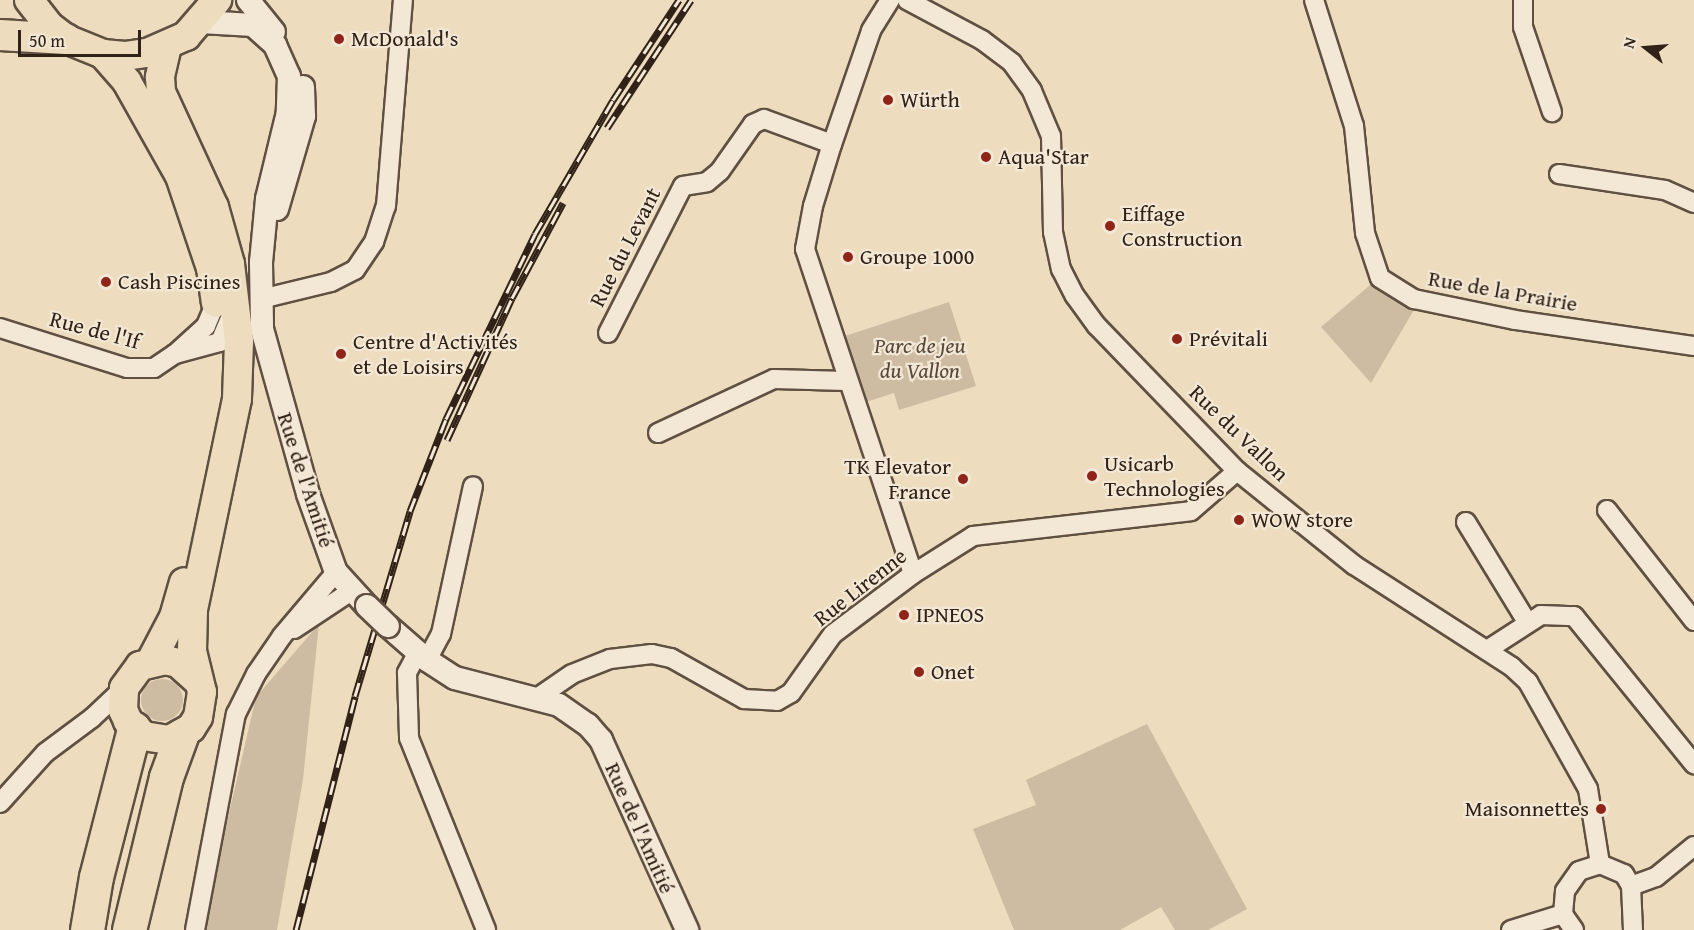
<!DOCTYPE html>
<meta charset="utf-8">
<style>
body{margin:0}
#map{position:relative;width:1694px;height:930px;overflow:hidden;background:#eddcbe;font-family:"Gentium Book Plus",serif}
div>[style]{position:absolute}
.green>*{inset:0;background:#cdbca2}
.round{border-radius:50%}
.roads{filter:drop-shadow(2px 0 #5f5041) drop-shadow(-2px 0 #5f5041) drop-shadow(0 2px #5f5041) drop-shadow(0 -2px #5f5041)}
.minor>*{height:18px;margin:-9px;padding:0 9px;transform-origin:9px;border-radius:9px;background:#f3e8d5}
.tertiary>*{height:22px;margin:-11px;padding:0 11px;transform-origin:11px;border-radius:11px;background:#f3e8d5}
.primary>*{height:28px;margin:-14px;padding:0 14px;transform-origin:14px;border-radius:14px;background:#eddcbe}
.trunk>*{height:30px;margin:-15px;padding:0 15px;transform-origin:15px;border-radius:15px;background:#eddcbe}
.motorway>*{height:33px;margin:-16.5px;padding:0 16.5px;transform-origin:16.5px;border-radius:16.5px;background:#eddcbe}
.rail>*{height:7px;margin-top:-3.5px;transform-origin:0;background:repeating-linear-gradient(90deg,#f3e8d5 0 14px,#302217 0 28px);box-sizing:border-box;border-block:2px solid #302217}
.bridges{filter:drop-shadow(2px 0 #5f5041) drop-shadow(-2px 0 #5f5041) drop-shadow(0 2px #5f5041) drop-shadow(0 -2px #5f5041)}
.tertiary-bridge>*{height:22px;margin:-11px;padding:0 11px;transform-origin:11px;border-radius:11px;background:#f3e8d5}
.dots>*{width:16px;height:16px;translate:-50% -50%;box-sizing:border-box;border:3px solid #f3e8d5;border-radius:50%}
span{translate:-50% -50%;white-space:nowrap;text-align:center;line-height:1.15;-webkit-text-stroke:4.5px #f3e8d5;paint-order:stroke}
.poi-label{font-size:22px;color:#302217}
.left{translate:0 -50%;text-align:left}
.right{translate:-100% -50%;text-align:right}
.street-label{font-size:22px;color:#302217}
.park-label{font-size:22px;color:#57483a;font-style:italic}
.north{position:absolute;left:1616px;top:18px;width:60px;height:60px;-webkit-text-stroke:4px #f3e8d5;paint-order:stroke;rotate:287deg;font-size:16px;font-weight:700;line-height:24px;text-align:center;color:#302217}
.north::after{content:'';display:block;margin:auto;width:21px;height:27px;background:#302217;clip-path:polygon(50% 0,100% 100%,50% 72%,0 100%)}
.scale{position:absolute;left:18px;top:30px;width:123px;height:27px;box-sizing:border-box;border:3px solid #302217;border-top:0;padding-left:8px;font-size:18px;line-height:21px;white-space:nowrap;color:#302217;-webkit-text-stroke:4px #f3e8d5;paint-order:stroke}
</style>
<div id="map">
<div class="green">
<div style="clip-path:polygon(1376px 280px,1415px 308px,1371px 383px,1321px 327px)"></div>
<div style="clip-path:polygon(949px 302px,976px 386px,899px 410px,894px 393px,866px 402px,845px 336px)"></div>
<div style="clip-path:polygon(319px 624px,303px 779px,277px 930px,202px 930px,256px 697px)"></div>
<div class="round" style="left:141px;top:679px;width:42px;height:42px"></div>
<div style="clip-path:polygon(1147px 724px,1247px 909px,1208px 930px,1175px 930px,1161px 907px,1120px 930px,1014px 930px,973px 829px,1036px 805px,1026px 780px)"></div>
</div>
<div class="roads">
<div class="minor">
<div style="left:890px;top:0;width:36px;rotate:122deg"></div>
<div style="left:871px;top:31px;width:120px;rotate:109deg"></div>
<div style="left:832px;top:144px;width:65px;rotate:107deg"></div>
<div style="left:813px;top:206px;width:44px;rotate:100.5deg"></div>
<div style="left:805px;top:249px;width:342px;rotate:71.6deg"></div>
<div style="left:907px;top:0;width:85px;rotate:28.1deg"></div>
<div style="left:982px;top:40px;width:38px;rotate:37deg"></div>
<div style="left:1012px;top:63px;width:34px;rotate:54deg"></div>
<div style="left:1032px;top:91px;width:49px;rotate:67.1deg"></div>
<div style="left:1051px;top:136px;width:96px;rotate:88.8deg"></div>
<div style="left:1053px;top:232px;width:38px;rotate:78deg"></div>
<div style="left:1061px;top:269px;width:30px;rotate:63deg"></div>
<div style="left:1075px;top:296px;width:37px;rotate:54deg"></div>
<div style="left:1097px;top:326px;width:202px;rotate:46deg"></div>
<div style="left:1237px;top:471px;width:150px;rotate:38.8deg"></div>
<div style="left:1354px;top:565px;width:188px;rotate:32.8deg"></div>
<div style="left:1512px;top:667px;width:22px;rotate:43deg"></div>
<div style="left:1528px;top:682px;width:123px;rotate:60.7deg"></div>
<div style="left:1588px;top:789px;width:76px;rotate:80.9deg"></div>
<div style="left:1314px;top:0;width:132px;rotate:72.4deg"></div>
<div style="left:1354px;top:126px;width:108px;rotate:84.1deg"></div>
<div style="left:1365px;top:233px;width:47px;rotate:71.6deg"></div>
<div style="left:1380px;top:278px;width:40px;rotate:32deg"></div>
<div style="left:1414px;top:299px;width:103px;rotate:11.7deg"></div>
<div style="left:1515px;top:320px;width:181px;rotate:8.3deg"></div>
<div style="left:1523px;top:0;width:27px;rotate:90deg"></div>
<div style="left:1523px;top:27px;width:90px;rotate:71.2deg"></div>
<div style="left:1559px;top:174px;width:107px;rotate:8.6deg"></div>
<div style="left:1665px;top:190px;width:32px;rotate:24deg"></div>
<div style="left:261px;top:299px;width:72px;rotate:-13.7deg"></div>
<div style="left:331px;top:282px;width:27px;rotate:-27deg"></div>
<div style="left:355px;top:270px;width:34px;rotate:-56deg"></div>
<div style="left:374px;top:242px;width:38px;rotate:-72deg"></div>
<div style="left:386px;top:206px;width:207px;rotate:-85.3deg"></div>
<div style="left:216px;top:302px;width:26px;rotate:113deg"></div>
<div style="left:206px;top:326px;width:42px;rotate:137.9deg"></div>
<div style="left:175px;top:354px;width:47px;rotate:-14.9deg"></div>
<div style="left:220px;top:342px;width:30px;rotate:-67deg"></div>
<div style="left:0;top:328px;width:133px;rotate:17.5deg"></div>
<div style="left:127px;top:368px;width:27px"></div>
<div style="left:154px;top:368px;width:25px;rotate:-34deg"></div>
<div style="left:608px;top:333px;width:165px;rotate:-63deg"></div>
<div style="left:683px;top:186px;width:24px;rotate:-9deg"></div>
<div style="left:707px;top:182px;width:17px;rotate:-40deg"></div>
<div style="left:720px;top:171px;width:57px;rotate:-54.9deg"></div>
<div style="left:753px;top:124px;width:12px;rotate:-24deg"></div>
<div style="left:764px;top:119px;width:72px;rotate:20.2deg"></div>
<div style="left:658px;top:433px;width:128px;rotate:-25deg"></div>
<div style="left:774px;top:379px;width:72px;rotate:1.6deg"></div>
<div style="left:1607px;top:510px;width:141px;rotate:51.9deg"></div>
<div style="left:1466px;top:522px;width:117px;rotate:58.6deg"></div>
<div style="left:294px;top:629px;width:71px;rotate:-33.5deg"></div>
<div style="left:1487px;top:650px;width:64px;rotate:-32.9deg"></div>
<div style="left:1541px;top:615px;width:33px;rotate:2deg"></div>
<div style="left:1574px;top:616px;width:191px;rotate:51deg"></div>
<div style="left:418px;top:652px;width:24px;rotate:118deg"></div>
<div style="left:407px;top:673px;width:65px;rotate:88.2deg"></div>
<div style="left:409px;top:738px;width:207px;rotate:68.1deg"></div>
<div style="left:427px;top:660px;width:30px;rotate:-62deg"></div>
<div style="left:441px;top:634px;width:151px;rotate:-77.8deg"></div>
<div style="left:537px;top:698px;width:42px;rotate:-34.4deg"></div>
<div style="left:572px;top:674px;width:41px;rotate:-21.5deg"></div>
<div style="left:610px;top:659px;width:42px;rotate:-6.8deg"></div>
<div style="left:652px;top:654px;width:19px;rotate:12deg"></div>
<div style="left:671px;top:658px;width:84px;rotate:29.3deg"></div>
<div style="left:744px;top:699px;width:33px;rotate:3deg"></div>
<div style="left:777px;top:701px;width:16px;rotate:-30deg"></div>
<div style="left:791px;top:693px;width:72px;rotate:-54.6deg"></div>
<div style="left:833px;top:634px;width:100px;rotate:-36.9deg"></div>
<div style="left:913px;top:574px;width:71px;rotate:-32.3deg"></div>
<div style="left:973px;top:536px;width:219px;rotate:-6.5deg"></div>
<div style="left:1191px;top:511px;width:61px;rotate:-41deg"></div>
<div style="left:0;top:803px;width:67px;rotate:-48deg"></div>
<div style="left:45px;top:753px;width:59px;rotate:-36.7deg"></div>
<div style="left:92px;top:718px;width:44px;rotate:-43.2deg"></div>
<div style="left:1631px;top:886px;width:27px;rotate:-20deg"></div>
<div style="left:1656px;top:877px;width:49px;rotate:-39.2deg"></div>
<div style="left:195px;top:930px;width:220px;rotate:-79.3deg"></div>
<div style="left:236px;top:714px;width:45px;rotate:-63.4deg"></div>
<div style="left:256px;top:674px;width:46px;rotate:-55.6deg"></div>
<div style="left:282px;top:636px;width:84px;rotate:-49.8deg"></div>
<div style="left:1511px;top:930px;width:54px;rotate:-17.1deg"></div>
<div style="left:1574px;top:930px;width:19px;rotate:-125deg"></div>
<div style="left:1563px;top:914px;width:23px;rotate:-85deg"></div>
<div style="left:1565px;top:891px;width:24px;rotate:-55deg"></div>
<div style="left:1579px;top:871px;width:22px;rotate:-18deg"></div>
<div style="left:1600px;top:864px;width:26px;rotate:23deg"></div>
<div style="left:1624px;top:874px;width:14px;rotate:60deg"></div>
<div style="left:1631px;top:886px;width:44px;rotate:87.4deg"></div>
</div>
<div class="tertiary">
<div style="left:248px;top:0;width:41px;rotate:50.9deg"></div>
<div style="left:201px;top:22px;width:52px;rotate:3.3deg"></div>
<div style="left:253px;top:25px;width:30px;rotate:42deg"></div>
<div style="left:275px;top:45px;width:34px;rotate:66deg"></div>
<div style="left:289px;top:76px;width:36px;rotate:92deg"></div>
<div style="left:288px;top:112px;width:89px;rotate:103.6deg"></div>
<div style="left:267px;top:199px;width:63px;rotate:95.4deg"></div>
<div style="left:261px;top:262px;width:67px;rotate:89.1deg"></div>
<div style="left:262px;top:329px;width:171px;rotate:74.4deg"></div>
<div style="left:308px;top:494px;width:83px;rotate:70.3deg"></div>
<div style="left:336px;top:572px;width:46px;rotate:47.6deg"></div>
<div style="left:277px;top:209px;width:97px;rotate:-73.8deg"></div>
<div style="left:304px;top:116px;width:29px;rotate:-92deg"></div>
<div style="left:388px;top:626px;width:52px;rotate:41.1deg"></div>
<div style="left:427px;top:660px;width:33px;rotate:33deg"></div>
<div style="left:455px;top:678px;width:107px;rotate:14.6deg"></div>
<div style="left:559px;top:705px;width:35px;rotate:35deg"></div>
<div style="left:588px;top:725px;width:20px;rotate:49deg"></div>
<div style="left:601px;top:740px;width:209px;rotate:65.6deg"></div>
</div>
<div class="primary">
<div style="left:29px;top:0;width:33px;rotate:52deg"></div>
<div style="left:49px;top:26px;width:21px;rotate:37deg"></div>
<div style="left:66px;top:39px;width:40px;rotate:22deg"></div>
<div style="left:103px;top:54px;width:22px;rotate:5deg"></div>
<div style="left:125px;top:56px;width:22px;rotate:-8deg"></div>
<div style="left:147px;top:53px;width:43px;rotate:-23.6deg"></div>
<div style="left:186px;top:36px;width:48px;rotate:-49.3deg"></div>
<div style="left:167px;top:46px;width:32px;rotate:103deg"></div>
<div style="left:160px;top:77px;width:15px;rotate:86deg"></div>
<div style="left:161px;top:92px;width:127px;rotate:65.3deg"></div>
<div style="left:214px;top:207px;width:59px;rotate:74.3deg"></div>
<div style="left:230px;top:264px;width:78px;rotate:83.3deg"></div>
<div style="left:239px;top:341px;width:58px;rotate:92deg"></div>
<div style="left:237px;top:399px;width:216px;rotate:101.8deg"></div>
<div style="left:193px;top:610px;width:41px;rotate:91.4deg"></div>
<div style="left:192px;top:651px;width:42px;rotate:76.3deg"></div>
<div style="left:202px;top:692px;width:25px;rotate:99deg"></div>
<div style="left:198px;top:717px;width:13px;rotate:122deg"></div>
<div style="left:191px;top:728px;width:25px;rotate:151deg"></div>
<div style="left:169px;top:740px;width:25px;rotate:-171deg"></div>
<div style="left:144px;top:736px;width:22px;rotate:-137deg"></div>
<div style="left:128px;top:721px;width:12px;rotate:-114deg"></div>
<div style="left:123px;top:710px;width:22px;rotate:-87deg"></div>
<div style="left:124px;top:688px;width:27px;rotate:-54deg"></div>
<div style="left:140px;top:666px;width:26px;rotate:-13deg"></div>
<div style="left:165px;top:660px;width:13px;rotate:13deg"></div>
<div style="left:178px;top:663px;width:25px;rotate:42deg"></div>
<div style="left:103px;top:54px;width:37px;rotate:49deg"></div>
<div style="left:127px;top:82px;width:108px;rotate:60.6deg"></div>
<div style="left:180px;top:176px;width:97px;rotate:71.4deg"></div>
<div style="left:211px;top:268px;width:35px;rotate:82deg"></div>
<div style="left:151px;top:661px;width:50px;rotate:-62.4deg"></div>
<div style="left:174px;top:617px;width:36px;rotate:-74deg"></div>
</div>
<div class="trunk">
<div style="left:0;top:35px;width:66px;rotate:3.5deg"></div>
</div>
<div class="motorway">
<div style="left:87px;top:930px;width:54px;rotate:-80.4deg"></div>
<div style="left:96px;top:877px;width:153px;rotate:-75.6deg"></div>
<div style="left:129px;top:930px;width:157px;rotate:-76.4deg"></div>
<div style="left:166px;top:777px;width:44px;rotate:-69.9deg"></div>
</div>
</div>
<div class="rail">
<div style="left:607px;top:128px;width:153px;rotate:-56.7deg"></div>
<div style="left:447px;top:440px;width:156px;rotate:-65.4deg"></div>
<div style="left:512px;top:298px;width:108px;rotate:-61.8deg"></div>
<div style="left:296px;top:930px;width:241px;rotate:-75.8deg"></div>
<div style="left:355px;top:696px;width:193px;rotate:-73.4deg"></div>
<div style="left:410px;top:511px;width:99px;rotate:-68.6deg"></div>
<div style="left:446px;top:419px;width:205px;rotate:-64.3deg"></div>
<div style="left:535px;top:234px;width:155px;rotate:-59.8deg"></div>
<div style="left:613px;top:100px;width:120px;rotate:-56.6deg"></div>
</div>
<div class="bridges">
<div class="tertiary-bridge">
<div style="left:367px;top:606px;width:29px;rotate:44deg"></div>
</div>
</div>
<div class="dots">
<div style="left:339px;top:39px;background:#8f2418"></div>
<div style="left:888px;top:100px;background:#8f2418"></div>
<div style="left:986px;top:157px;background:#8f2418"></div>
<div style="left:1110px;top:226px;background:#8f2418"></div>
<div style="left:848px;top:257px;background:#8f2418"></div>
<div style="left:106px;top:282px;background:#8f2418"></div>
<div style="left:1177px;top:339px;background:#8f2418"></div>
<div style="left:341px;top:354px;background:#8f2418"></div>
<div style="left:1092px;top:476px;background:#8f2418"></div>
<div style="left:963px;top:479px;background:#8f2418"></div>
<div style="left:1239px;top:520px;background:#8f2418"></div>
<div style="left:904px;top:615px;background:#8f2418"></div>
<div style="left:919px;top:672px;background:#8f2418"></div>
<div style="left:1601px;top:809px;background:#8f2418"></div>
</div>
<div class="poi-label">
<span class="left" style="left:351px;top:39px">McDonald's</span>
<span class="left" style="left:900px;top:100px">Würth</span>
<span class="left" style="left:998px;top:157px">Aqua'Star</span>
<span class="left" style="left:1122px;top:226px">Eiffage<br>Construction</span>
<span class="left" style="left:860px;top:257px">Groupe 1000</span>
<span class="left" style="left:118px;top:282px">Cash Piscines</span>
<span class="left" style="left:1189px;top:339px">Prévitali</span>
<span class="left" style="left:353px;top:354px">Centre d'Activités<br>et de Loisirs</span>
<span class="left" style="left:1104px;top:476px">Usicarb<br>Technologies</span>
<span class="right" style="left:951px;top:479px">TK Elevator<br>France</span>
<span class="left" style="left:1251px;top:520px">WOW store</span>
<span class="left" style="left:916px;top:615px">IPNEOS</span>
<span class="left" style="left:931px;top:672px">Onet</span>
<span class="right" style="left:1589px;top:809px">Maisonnettes</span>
</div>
<div class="street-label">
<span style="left:625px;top:247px;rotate:-63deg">Rue du Levant</span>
<span style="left:1503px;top:291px;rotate:10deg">Rue de la Prairie</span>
<span style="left:95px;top:330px;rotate:15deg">Rue de l'If</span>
<span style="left:1239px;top:433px;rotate:44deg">Rue du Vallon</span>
<span style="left:306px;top:480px;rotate:72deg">Rue de l'Amitié</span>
<span style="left:860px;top:587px;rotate:-38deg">Rue Lirenne</span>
<span style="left:640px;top:828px;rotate:66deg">Rue de l'Amitié</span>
</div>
<div class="park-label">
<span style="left:920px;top:358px">Parc de jeu<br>du Vallon</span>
</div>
<div class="north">N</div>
<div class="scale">50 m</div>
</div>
